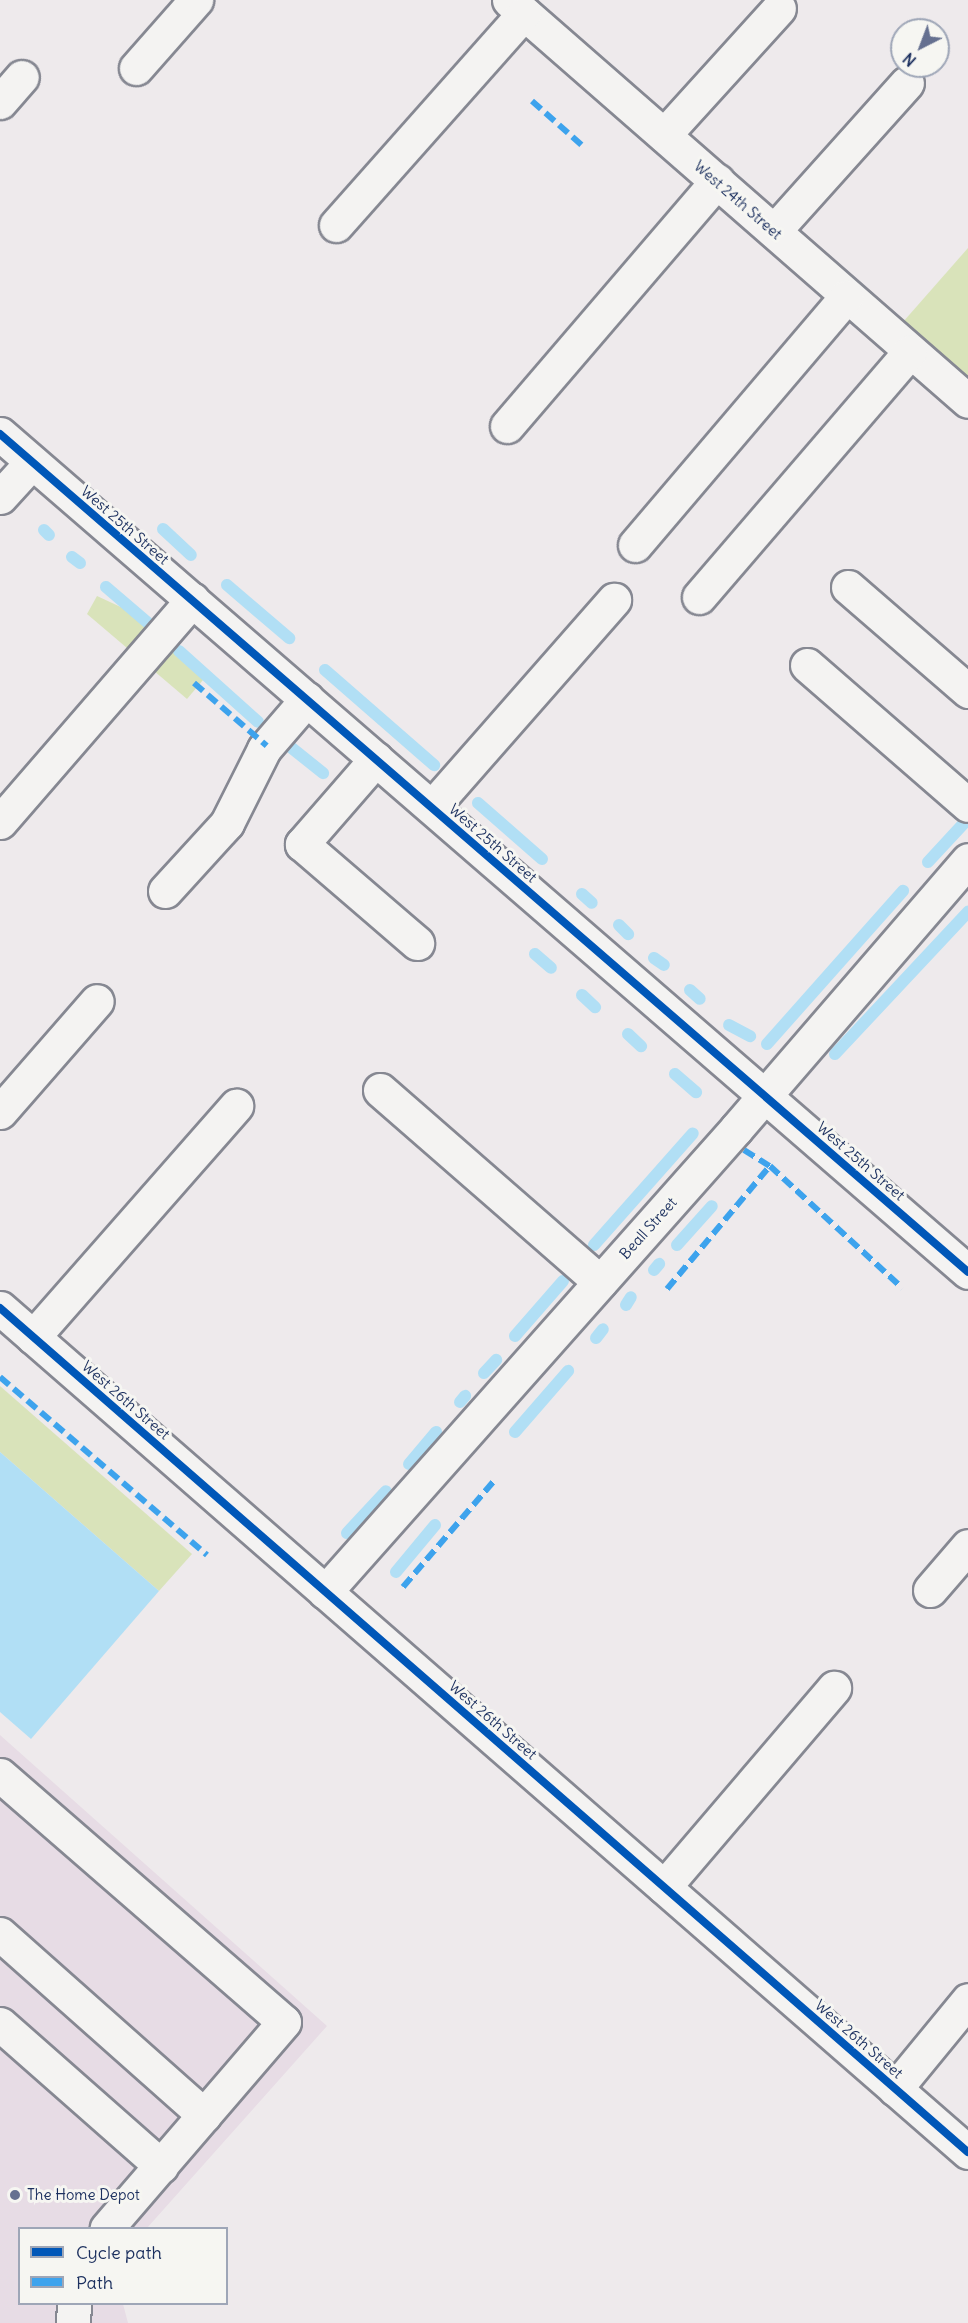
<!DOCTYPE html>
<style>
body{margin:0}
#map{position:relative;width:968px;height:2323px;overflow:hidden;background:#eeeaec;font-family:Delius,sans-serif}
div>[style]{position:absolute}
.built>*{inset:0;background:#e7dce5}
.green>*{inset:0;background:#d9e3ba}
.water>*{inset:0;background:#b1dff5}
.stream>*{height:12px;margin:-6px;padding:0 6px;transform-origin:6px;border-radius:6px;background:#b1dff5}
.roads{filter:drop-shadow(2px 0 #868892) drop-shadow(-2px 0 #868892) drop-shadow(0 2px #868892) drop-shadow(0 -2px #868892)}
.minor>*{height:33px;margin:-16.5px;padding:0 16.5px;transform-origin:16.5px;border-radius:16.5px;background:#f4f3f2}
.quiet>*{height:6px;margin-top:-3px;transform-origin:0;background:repeating-linear-gradient(90deg,#3da3ed 0 12px,transparent 0 18px)}
.cycleway>*{height:8px;margin:-4px;padding:0 4px;transform-origin:4px;border-radius:4px;background:#0057b8}
.dots>*{width:16px;height:16px;translate:-50% -50%;box-sizing:border-box;border:3px solid #f6f6f2;border-radius:50%}
span{translate:-50% -50%;white-space:nowrap;text-align:center;line-height:1.15;-webkit-text-stroke:6px #f6f6f2;paint-order:stroke}
.street-label{font-size:15px;color:#1b2f5e}
.poi-label{font-size:15px;color:#1b2f5e}
.left{translate:0 -50%;text-align:left}
.legend{position:absolute;left:18px;top:2227px;width:210px;height:78px;box-sizing:border-box;background:#f6f6f2;border:2px solid #9ea6b7;margin:0;padding:8px 10px;list-style:none;font-size:18px;color:#1b2f5e}
.legend li{display:flex;align-items:center;gap:12px;height:30px}
.legend b{width:30px;border:2px solid #9ea6b7}
.north{position:absolute;left:890px;top:18px;width:60px;height:60px;box-sizing:border-box;background:#f6f6f2;border:2px solid #9ea6b7;border-radius:50%;rotate:222deg;font-size:16px;font-weight:700;line-height:24px;text-align:center;color:#1b2f5e}
.north::after{content:'';display:block;margin:auto;width:21px;height:27px;background:#657090;clip-path:polygon(50% 0,100% 100%,50% 72%,0 100%)}
</style>
<div id="map">
<div class="built">
<div style="clip-path:polygon(0 1735px,327px 2026px,147px 2228px,20px 2228px,20px 2304px,123px 2304px,128px 2323px,0 2323px)"></div>
</div>
<div class="green">
<div style="clip-path:polygon(968px 248px,968px 379px,903px 322px)"></div>
<div style="clip-path:polygon(97px 596px,138px 615px,189px 655px,203px 680px,187px 699px,87px 614px)"></div>
<div style="clip-path:polygon(0 1386px,192px 1554px,159px 1591px,0 1452px)"></div>
</div>
<div class="water">
<div style="clip-path:polygon(0 1452px,159px 1591px,31px 1739px,0 1712px)"></div>
</div>
<div class="stream">
<div style="left:163px;top:529px;width:38px;rotate:43deg"></div>
<div style="left:44px;top:530px;width:7px;rotate:45deg"></div>
<div style="left:72px;top:557px;width:10px;rotate:37deg"></div>
<div style="left:227px;top:585px;width:82px;rotate:40.5deg"></div>
<div style="left:106px;top:587px;width:55px;rotate:40.6deg"></div>
<div style="left:179px;top:651px;width:106px;rotate:41.9deg"></div>
<div style="left:325px;top:670px;width:145px;rotate:41.1deg"></div>
<div style="left:288px;top:745px;width:45px;rotate:38.7deg"></div>
<div style="left:478px;top:803px;width:85px;rotate:41.2deg"></div>
<div style="left:928px;top:862px;width:56px;rotate:-47.2deg"></div>
<div style="left:582px;top:894px;width:13px;rotate:42deg"></div>
<div style="left:619px;top:925px;width:13px;rotate:45deg"></div>
<div style="left:535px;top:954px;width:21px;rotate:41deg"></div>
<div style="left:654px;top:958px;width:12px;rotate:35deg"></div>
<div style="left:690px;top:990px;width:13px;rotate:42deg"></div>
<div style="left:582px;top:995px;width:18px;rotate:43deg"></div>
<div style="left:729px;top:1025px;width:24px;rotate:28deg"></div>
<div style="left:628px;top:1034px;width:18px;rotate:43deg"></div>
<div style="left:767px;top:1044px;width:205px;rotate:-48.4deg"></div>
<div style="left:835px;top:1054px;width:195px;rotate:-46.9deg"></div>
<div style="left:675px;top:1074px;width:28px;rotate:41deg"></div>
<div style="left:594px;top:1245px;width:149px;rotate:-48.5deg"></div>
<div style="left:677px;top:1245px;width:52px;rotate:-48.1deg"></div>
<div style="left:654px;top:1270px;width:8px;rotate:-50deg"></div>
<div style="left:626px;top:1305px;width:9px;rotate:-58deg"></div>
<div style="left:515px;top:1336px;width:73px;rotate:-48.9deg"></div>
<div style="left:596px;top:1338px;width:11px;rotate:-52deg"></div>
<div style="left:484px;top:1373px;width:18px;rotate:-47deg"></div>
<div style="left:460px;top:1402px;width:8px;rotate:-50deg"></div>
<div style="left:515px;top:1432px;width:81px;rotate:-49deg"></div>
<div style="left:409px;top:1464px;width:42px;rotate:-49.8deg"></div>
<div style="left:347px;top:1533px;width:57px;rotate:-47.1deg"></div>
<div style="left:396px;top:1572px;width:61px;rotate:-50.3deg"></div>
</div>
<div class="roads">
<div class="minor">
<div style="left:509px;top:0;width:609px;rotate:41.14deg"></div>
<div style="left:136px;top:68px;width:91px;rotate:-48.6deg"></div>
<div style="left:0;top:102px;width:33px;rotate:-49deg"></div>
<div style="left:664px;top:135px;width:171px;rotate:-47.8deg"></div>
<div style="left:336px;top:225px;width:283px;rotate:-48.4deg"></div>
<div style="left:774px;top:231px;width:199px;rotate:-48.1deg"></div>
<div style="left:507px;top:426px;width:323px;rotate:-49.4deg"></div>
<div style="left:0;top:434px;width:1280px;rotate:40.88deg"></div>
<div style="left:0;top:497px;width:47px;rotate:-47.6deg"></div>
<div style="left:635px;top:545px;width:326px;rotate:-49.6deg"></div>
<div style="left:848px;top:587px;width:159px;rotate:40.9deg"></div>
<div style="left:699px;top:597px;width:323px;rotate:-49.3deg"></div>
<div style="left:807px;top:665px;width:213px;rotate:41deg"></div>
<div style="left:376px;top:759px;width:113px;rotate:131deg"></div>
<div style="left:302px;top:844px;width:152px;rotate:40.7deg"></div>
<div style="left:432px;top:807px;width:276px;rotate:-48.7deg"></div>
<div style="left:0;top:822px;width:294px;rotate:-49.1deg"></div>
<div style="left:165px;top:891px;width:92px;rotate:-47.6deg"></div>
<div style="left:227px;top:823px;width:83px;rotate:-63.4deg"></div>
<div style="left:264px;top:749px;width:66px;rotate:-49.3deg"></div>
<div style="left:380px;top:1090px;width:292px;rotate:41.1deg"></div>
<div style="left:0;top:1112px;width:147px;rotate:-48.9deg"></div>
<div style="left:0;top:1308px;width:1284px;rotate:41.09deg"></div>
<div style="left:33px;top:1337px;width:308px;rotate:-48.7deg"></div>
<div style="left:930px;top:1590px;width:58px;rotate:-49.2deg"></div>
<div style="left:325px;top:1592px;width:619px;rotate:-48.4deg"></div>
<div style="left:736px;top:1129px;width:355px;rotate:-49.2deg"></div>
<div style="left:0;top:1775px;width:376px;rotate:41deg"></div>
<div style="left:284px;top:2022px;width:272px;rotate:130.7deg"></div>
<div style="left:664px;top:1887px;width:262px;rotate:-49.5deg"></div>
<div style="left:0;top:1934px;width:273px;rotate:41.6deg"></div>
<div style="left:0;top:2024px;width:215px;rotate:41.4deg"></div>
<div style="left:895px;top:2089px;width:115px;rotate:-50.6deg"></div>
<div style="left:73px;top:2323px;width:19px;rotate:-87deg"></div>
</div>
</div>
<div class="quiet">
<div style="left:532px;top:101px;width:72px;rotate:41.6deg"></div>
<div style="left:194px;top:683px;width:96px;rotate:40.8deg"></div>
<div style="left:744px;top:1150px;width:31px;rotate:32deg"></div>
<div style="left:770px;top:1166px;width:180px;rotate:42.7deg"></div>
<div style="left:667px;top:1289px;width:160px;rotate:-50.1deg"></div>
<div style="left:0;top:1377px;width:273px;rotate:40.7deg"></div>
<div style="left:403px;top:1587px;width:140px;rotate:-49.4deg"></div>
</div>
<div class="cycleway">
<div style="left:0;top:434px;width:1280px;rotate:40.88deg"></div>
<div style="left:0;top:1308px;width:1284px;rotate:41.09deg"></div>
</div>
<div class="dots">
<div style="left:15px;top:2195px;background:#657090"></div>
</div>
<div class="street-label">
<span style="left:738px;top:200px;rotate:41deg">West 24th Street</span>
<span style="left:125px;top:525px;rotate:41deg">West 25th Street</span>
<span style="left:493px;top:843px;rotate:41deg">West 25th Street</span>
<span style="left:861px;top:1161px;rotate:41deg">West 25th Street</span>
<span style="left:648px;top:1228px;rotate:-48deg">Beall Street</span>
<span style="left:126px;top:1400px;rotate:41deg">West 26th Street</span>
<span style="left:493px;top:1720px;rotate:41deg">West 26th Street</span>
<span style="left:859px;top:2039px;rotate:41deg">West 26th Street</span>
</div>
<div class="poi-label">
<span class="left" style="left:27px;top:2195px">The Home Depot</span>
</div>
<ul class="legend">
<li><b style="height:8px;background:#0057b8"></b>Cycle path</li>
<li><b style="height:8px;background:#3da3ed"></b>Path</li>
</ul>
<div class="north">N</div>
</div>
